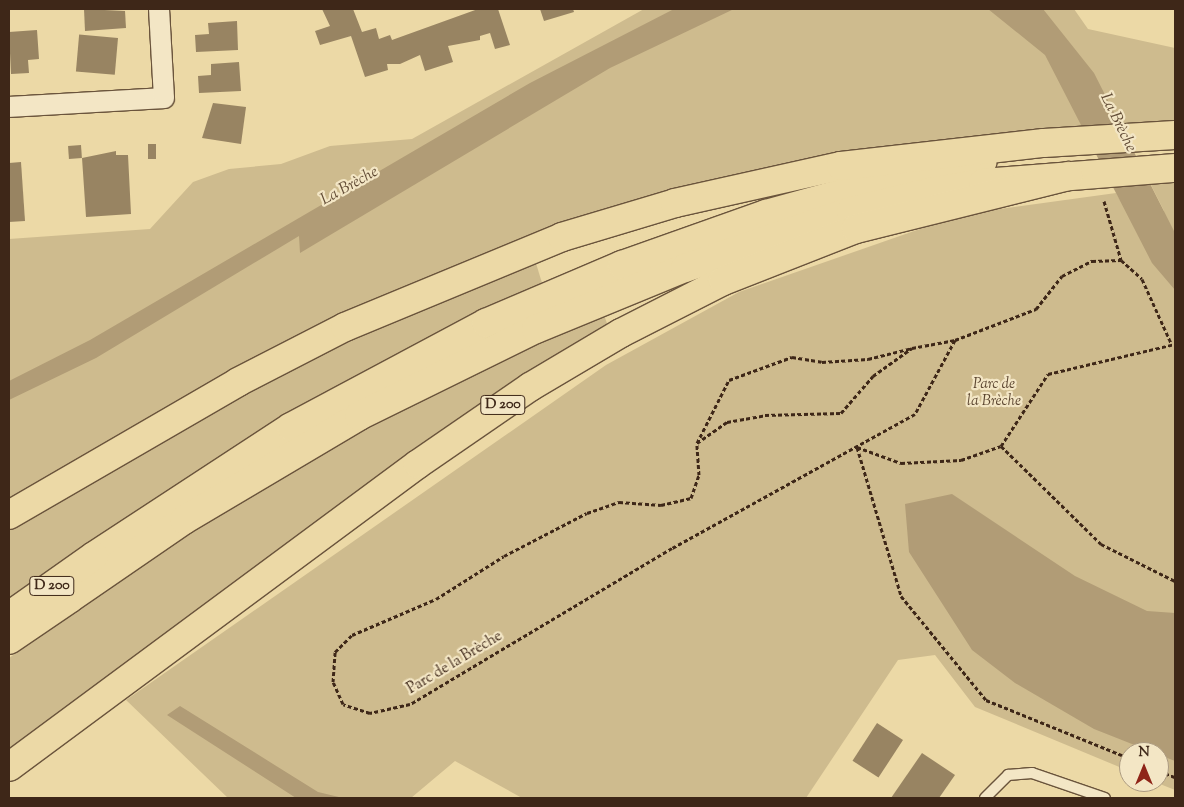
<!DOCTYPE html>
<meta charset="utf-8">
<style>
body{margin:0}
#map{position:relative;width:1184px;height:807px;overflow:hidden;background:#ecd9a6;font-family:"Sorts Mill Goudy",serif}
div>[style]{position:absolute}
.green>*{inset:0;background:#cebb8e}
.water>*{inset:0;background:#b19c76}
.building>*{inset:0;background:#988462;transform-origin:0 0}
.path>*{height:3px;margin-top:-1.5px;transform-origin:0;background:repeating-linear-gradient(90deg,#3e2718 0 4px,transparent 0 6.5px)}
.roads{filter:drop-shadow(1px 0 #6a543c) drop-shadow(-1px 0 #6a543c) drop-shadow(0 1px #6a543c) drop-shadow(0 -1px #6a543c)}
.service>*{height:10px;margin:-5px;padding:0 5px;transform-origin:5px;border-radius:5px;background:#f3e6c5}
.minor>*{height:20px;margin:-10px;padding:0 10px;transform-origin:10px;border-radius:10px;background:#f3e6c5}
.primary>*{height:28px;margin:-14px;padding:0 14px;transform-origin:14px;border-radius:14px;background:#ecd9a6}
.trunk>*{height:28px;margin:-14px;padding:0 14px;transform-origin:14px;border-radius:14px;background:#ecd9a6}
span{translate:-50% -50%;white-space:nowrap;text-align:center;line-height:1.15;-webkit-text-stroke:4.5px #f3e6c5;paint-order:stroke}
.shield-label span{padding:1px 4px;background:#f3e6c5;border:1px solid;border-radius:4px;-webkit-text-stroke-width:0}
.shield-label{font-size:14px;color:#3e2718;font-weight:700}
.park-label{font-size:15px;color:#5b4530;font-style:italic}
.street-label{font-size:15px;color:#3e2718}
.water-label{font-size:16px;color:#604a34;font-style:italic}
.frame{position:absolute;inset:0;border:10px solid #3e2718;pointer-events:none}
.north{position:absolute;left:1119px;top:742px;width:50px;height:50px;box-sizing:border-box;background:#f3e6c5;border:1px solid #ab9a80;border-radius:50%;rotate:0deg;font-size:14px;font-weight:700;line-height:20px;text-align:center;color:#3e2718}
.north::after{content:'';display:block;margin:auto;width:18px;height:22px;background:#8f2418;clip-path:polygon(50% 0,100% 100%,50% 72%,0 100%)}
</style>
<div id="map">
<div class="green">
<div style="clip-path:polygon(644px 9px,1074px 9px,1088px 29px,1175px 48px,1175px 129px,623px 208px,9px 502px,9px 239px,150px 229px,193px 182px,229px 169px,281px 164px,330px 146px,412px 139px)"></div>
<div style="clip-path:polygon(1175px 183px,1175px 790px,1155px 782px,1159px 782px,1159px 752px,1129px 752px,1129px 771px,975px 707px,935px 655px,898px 660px,806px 798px,522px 798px,455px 761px,411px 798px,228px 798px,126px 700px,606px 365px,739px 292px,963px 214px,1116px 193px,1120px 200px,1164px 211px,1151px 185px)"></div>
<div style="clip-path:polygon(534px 257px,543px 286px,9px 611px,9px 526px,305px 357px)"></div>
<div style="clip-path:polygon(603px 312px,610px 332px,9px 754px,9px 658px,129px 573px,310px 457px,442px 384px)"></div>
</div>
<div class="water">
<div style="clip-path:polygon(674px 9px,734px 9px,610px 68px,300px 253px,299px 236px,96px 358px,9px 400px,9px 381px,90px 340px,530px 83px)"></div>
<div style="clip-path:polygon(988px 9px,1043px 9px,1094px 73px,1175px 233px,1175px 290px,1152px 263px,1045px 55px)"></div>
<div style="clip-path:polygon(952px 494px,1075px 576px,1147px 611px,1175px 613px,1175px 761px,1094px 729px,1015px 683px,972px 650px,909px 552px,905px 504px)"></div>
<div style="clip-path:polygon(180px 706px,318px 792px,343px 798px,296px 798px,167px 715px)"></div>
</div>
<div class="building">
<div style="clip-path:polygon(84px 9px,125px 11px,126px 28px,85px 31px)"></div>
<div style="clip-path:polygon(322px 9px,353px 9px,362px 32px,376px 28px,379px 39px,390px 35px,392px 40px,478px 9px,498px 9px,510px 45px,495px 49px,490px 33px,480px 36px,480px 40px,448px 46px,453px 62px,425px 71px,420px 55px,400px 64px,387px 64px,388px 70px,365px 77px,351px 36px,320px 45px,315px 31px,330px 26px)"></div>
<div style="clip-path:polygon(540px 9px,573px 9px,574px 12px,544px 21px)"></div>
<div style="clip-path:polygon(237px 21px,238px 50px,196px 52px,195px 35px,209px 34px,208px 23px)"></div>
<div style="clip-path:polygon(37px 30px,39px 59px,28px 60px,29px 73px,11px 74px,9px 32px)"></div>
<div style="left:118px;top:38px;width:37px;height:39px;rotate:95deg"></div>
<div style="clip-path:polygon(239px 62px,241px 91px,199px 93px,198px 76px,211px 75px,211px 64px)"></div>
<div style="clip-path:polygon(213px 103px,246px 107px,241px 144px,202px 138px)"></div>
<div style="left:148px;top:144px;width:8px;height:15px"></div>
<div style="left:81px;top:145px;width:13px;height:13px;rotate:86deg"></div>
<div style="clip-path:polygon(116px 151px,116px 155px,128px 155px,131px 214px,86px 217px,82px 158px)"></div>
<div style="clip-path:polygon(21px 162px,25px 221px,9px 222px,9px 163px)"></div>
<div style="left:877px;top:723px;width:31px;height:45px;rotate:33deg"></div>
<div style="clip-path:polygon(922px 753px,955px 775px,939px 798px,891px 798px)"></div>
</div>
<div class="path">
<div style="left:1104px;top:201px;width:61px;rotate:73.9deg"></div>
<div style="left:955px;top:340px;width:87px;rotate:-20.9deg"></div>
<div style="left:1036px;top:309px;width:42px;rotate:-51.8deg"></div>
<div style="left:1062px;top:276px;width:34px;rotate:-27deg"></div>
<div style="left:1092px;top:261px;width:29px;rotate:-2deg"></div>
<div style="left:1121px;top:260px;width:28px;rotate:42deg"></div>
<div style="left:1142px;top:279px;width:70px;rotate:65.6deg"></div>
<div style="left:697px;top:443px;width:71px;rotate:-63.1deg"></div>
<div style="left:729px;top:380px;width:67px;rotate:-20.1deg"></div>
<div style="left:792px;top:357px;width:30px;rotate:9deg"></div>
<div style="left:822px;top:362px;width:46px;rotate:-3.7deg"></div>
<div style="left:868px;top:359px;width:45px;rotate:-14deg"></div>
<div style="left:912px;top:348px;width:44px;rotate:-10.5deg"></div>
<div style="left:955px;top:340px;width:84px;rotate:118.4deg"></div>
<div style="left:915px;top:414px;width:277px;rotate:151.1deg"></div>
<div style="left:672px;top:548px;width:305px;rotate:149.2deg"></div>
<div style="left:410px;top:704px;width:41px;rotate:167.3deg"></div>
<div style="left:370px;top:713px;width:28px;rotate:-162deg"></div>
<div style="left:343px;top:704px;width:24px;rotate:-114deg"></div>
<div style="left:333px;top:682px;width:30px;rotate:-86deg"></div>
<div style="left:335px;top:652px;width:24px;rotate:-45deg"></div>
<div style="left:352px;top:635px;width:91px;rotate:-23.2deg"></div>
<div style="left:436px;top:599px;width:80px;rotate:-32.3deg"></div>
<div style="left:504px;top:556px;width:93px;rotate:-27.4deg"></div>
<div style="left:587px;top:513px;width:34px;rotate:-19deg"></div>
<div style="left:619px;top:502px;width:42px;rotate:4.1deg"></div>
<div style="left:661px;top:505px;width:31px;rotate:-13deg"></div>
<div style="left:691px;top:498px;width:24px;rotate:-71deg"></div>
<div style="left:699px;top:475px;width:32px;rotate:-94deg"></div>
<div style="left:697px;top:443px;width:37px;rotate:-35deg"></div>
<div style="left:727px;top:422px;width:39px;rotate:-10deg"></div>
<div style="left:765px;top:415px;width:76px;rotate:-1.5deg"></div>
<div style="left:841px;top:413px;width:49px;rotate:-49.1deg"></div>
<div style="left:873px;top:376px;width:48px;rotate:-35.7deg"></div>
<div style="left:1001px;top:446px;width:140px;rotate:44.4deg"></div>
<div style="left:1101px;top:544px;width:83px;rotate:26.6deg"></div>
<div style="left:857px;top:447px;width:155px;rotate:73.5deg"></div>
<div style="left:901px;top:596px;width:134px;rotate:50.7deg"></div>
<div style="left:986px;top:700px;width:154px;rotate:22.1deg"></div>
<div style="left:857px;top:447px;width:47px;rotate:20deg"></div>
<div style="left:901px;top:463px;width:60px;rotate:-2.9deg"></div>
<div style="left:961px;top:460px;width:42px;rotate:-19.3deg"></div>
<div style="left:1001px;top:446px;width:86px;rotate:-56.9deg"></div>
<div style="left:1048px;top:374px;width:130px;rotate:-13.3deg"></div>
<div style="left:1159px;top:771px;width:17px;rotate:21deg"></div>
</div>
<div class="roads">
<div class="service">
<div style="left:985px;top:798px;width:33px;rotate:-45deg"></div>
<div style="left:1008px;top:775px;width:24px;rotate:-5deg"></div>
<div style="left:1032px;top:773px;width:77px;rotate:18.9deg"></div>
</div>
<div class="minor">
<div style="left:9px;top:107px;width:155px;rotate:-3.3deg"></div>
<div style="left:164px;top:98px;width:89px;rotate:-93.2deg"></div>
</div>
<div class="primary">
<div style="left:94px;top:556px;width:235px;rotate:-33.2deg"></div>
<div style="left:291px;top:427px;width:221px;rotate:-28.1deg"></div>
<div style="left:486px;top:323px;width:148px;rotate:-23.1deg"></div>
<div style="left:622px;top:265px;width:153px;rotate:-19.5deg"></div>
<div style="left:766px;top:214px;width:137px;rotate:-15.3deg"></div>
<div style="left:898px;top:178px;width:86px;rotate:-10.8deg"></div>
<div style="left:69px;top:599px;width:140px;rotate:-34.5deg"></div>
<div style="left:184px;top:520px;width:204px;rotate:-30.7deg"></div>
<div style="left:359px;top:416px;width:197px;rotate:-26.2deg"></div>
<div style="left:536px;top:329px;width:161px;rotate:-22.3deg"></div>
<div style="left:685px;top:268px;width:176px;rotate:-19deg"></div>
<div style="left:851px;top:211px;width:80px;rotate:-13.7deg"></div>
<div style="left:929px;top:192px;width:55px;rotate:-9.5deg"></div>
<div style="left:983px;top:183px;width:193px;rotate:-4.5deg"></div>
</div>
<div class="trunk">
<div style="left:9px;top:515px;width:265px;rotate:-30.1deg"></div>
<div style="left:238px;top:382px;width:120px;rotate:-27.2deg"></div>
<div style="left:345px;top:327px;width:235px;rotate:-22.5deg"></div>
<div style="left:562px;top:237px;width:118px;rotate:-16.7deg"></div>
<div style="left:675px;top:203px;width:170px;rotate:-12.6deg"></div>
<div style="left:841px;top:166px;width:204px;rotate:-6.5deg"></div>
<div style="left:1044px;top:143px;width:131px;rotate:-3.5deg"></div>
<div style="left:9px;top:616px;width:104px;rotate:-35.2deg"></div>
<div style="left:9px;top:640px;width:73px;rotate:-34.3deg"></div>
<div style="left:9px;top:767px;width:509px;rotate:-36.53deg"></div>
<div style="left:418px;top:464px;width:136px;rotate:-34.5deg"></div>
<div style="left:530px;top:387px;width:106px;rotate:-30.7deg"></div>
<div style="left:621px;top:333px;width:114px;rotate:-27deg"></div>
<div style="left:723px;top:281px;width:143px;rotate:-21.4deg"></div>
<div style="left:856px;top:229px;width:219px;rotate:-14deg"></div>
</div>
</div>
<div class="shield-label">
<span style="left:503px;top:405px">D 200</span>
<span style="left:52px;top:586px">D 200</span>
</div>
<div class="park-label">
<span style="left:994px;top:393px">Parc de<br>la Brèche</span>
</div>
<div class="street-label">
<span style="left:455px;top:663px;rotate:-31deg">Parc de la Brèche</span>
</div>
<div class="water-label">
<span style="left:1117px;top:123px;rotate:64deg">La Brèche</span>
<span style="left:350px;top:187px;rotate:-29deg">La Brèche</span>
</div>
<div class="frame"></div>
<div class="north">N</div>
</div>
